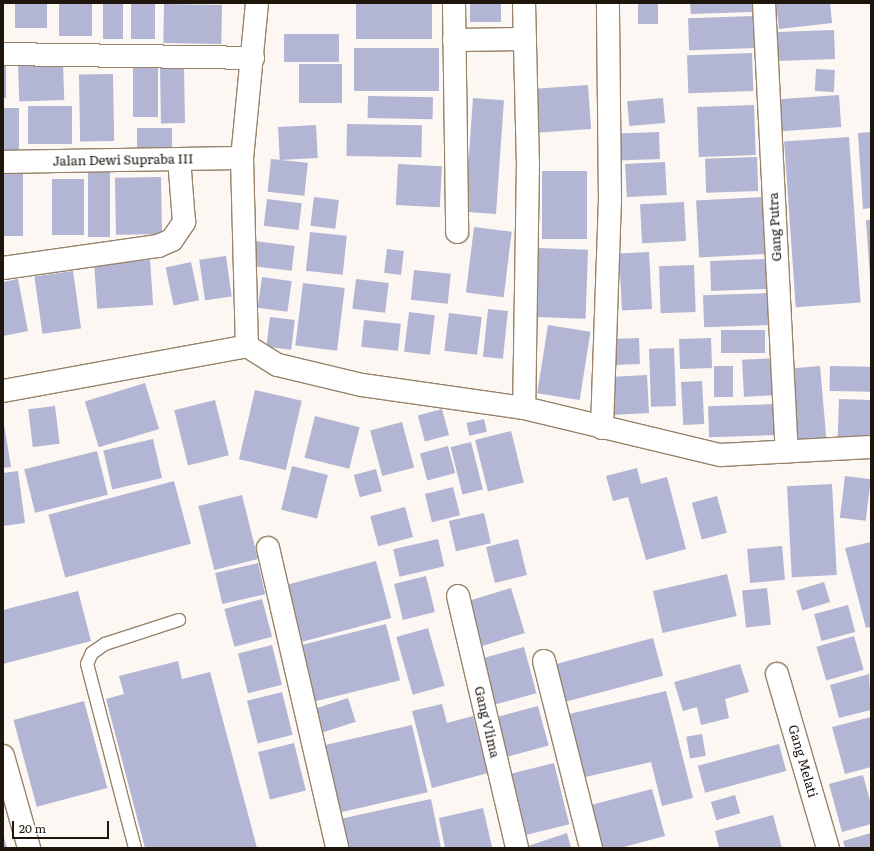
<!DOCTYPE html>
<style>
body{margin:0}
#map{position:relative;width:874px;height:851px;overflow:hidden;background:#fcf7f2;font-family:Literata,serif}
div>[style]{position:absolute}
.building>*{inset:0;background:#b2b5d3;transform-origin:0 0}
.roads{filter:drop-shadow(1px 0 #97836a) drop-shadow(-1px 0 #97836a) drop-shadow(0 1px #97836a) drop-shadow(0 -1px #97836a)}
.lane>*{height:12px;margin:-6px;padding:0 6px;transform-origin:6px;border-radius:6px;background:#fff}
.street>*{height:22px;margin:-11px;padding:0 11px;transform-origin:11px;border-radius:11px;background:#fff}
span{translate:-50% -50%;white-space:nowrap;text-align:center;line-height:1.15;-webkit-text-stroke:3px #fff;paint-order:stroke}
.street-label{font-size:13px;color:#1e160d}
.frame{position:absolute;inset:0;border:4px solid #1e160d;pointer-events:none}
.scale{position:absolute;left:12px;top:821px;width:97px;height:18px;box-sizing:border-box;border:2px solid #1e160d;border-top:0;padding-left:5px;font-size:12px;line-height:14px;white-space:nowrap;color:#1e160d;-webkit-text-stroke:3px #fff;paint-order:stroke}
</style>
<div id="map">
<div class="building">
<div style="left:15px;top:3px;width:32px;height:25px"></div>
<div style="left:59px;top:3px;width:33px;height:33px"></div>
<div style="left:103px;top:3px;width:20px;height:36px"></div>
<div style="left:131px;top:3px;width:24px;height:36px"></div>
<div style="left:356px;top:3px;width:76px;height:36px"></div>
<div style="left:470px;top:3px;width:31px;height:19px"></div>
<div style="left:638px;top:3px;width:20px;height:21px"></div>
<div style="clip-path:polygon(690px 3px,752px 3px,752px 12px,691px 14px)"></div>
<div style="clip-path:polygon(776px 3px,830px 3px,832px 23px,779px 29px)"></div>
<div style="left:164px;top:4px;width:58px;height:39px;rotate:1deg"></div>
<div style="left:755px;top:16px;width:32px;height:67px;rotate:88deg"></div>
<div style="left:834px;top:30px;width:29px;height:64px;rotate:88deg"></div>
<div style="left:284px;top:34px;width:55px;height:28px"></div>
<div style="left:354px;top:48px;width:85px;height:43px"></div>
<div style="left:752px;top:53px;width:38px;height:65px;rotate:88deg"></div>
<div style="left:63px;top:63px;width:37px;height:45px;rotate:88deg"></div>
<div style="left:133px;top:64px;width:25px;height:53px"></div>
<div style="left:342px;top:64px;width:39px;height:43px;rotate:90deg"></div>
<div style="left:3px;top:65px;width:3px;height:33px"></div>
<div style="left:184px;top:66px;width:57px;height:24px;rotate:89deg"></div>
<div style="left:816px;top:69px;width:19px;height:22px;rotate:3deg"></div>
<div style="left:113px;top:74px;width:67px;height:34px;rotate:89deg"></div>
<div style="left:588px;top:85px;width:44px;height:56px;rotate:86deg"></div>
<div style="left:839px;top:95px;width:32px;height:64px;rotate:86deg"></div>
<div style="left:368px;top:96px;width:65px;height:22px;rotate:1deg"></div>
<div style="left:473px;top:98px;width:31px;height:114px;rotate:4deg"></div>
<div style="left:663px;top:98px;width:25px;height:36px;rotate:85deg"></div>
<div style="left:754px;top:105px;width:50px;height:57px;rotate:88deg"></div>
<div style="left:72px;top:106px;width:38px;height:44px;rotate:90deg"></div>
<div style="left:3px;top:108px;width:16px;height:45px"></div>
<div style="left:347px;top:124px;width:75px;height:32px;rotate:1deg"></div>
<div style="left:316px;top:125px;width:33px;height:38px;rotate:87deg"></div>
<div style="left:137px;top:128px;width:35px;height:25px"></div>
<div style="left:659px;top:132px;width:27px;height:41px;rotate:88deg"></div>
<div style="clip-path:polygon(871px 132px,871px 208px,863px 209px,858px 133px)"></div>
<div style="left:849px;top:137px;width:166px;height:65px;rotate:86deg"></div>
<div style="left:757px;top:157px;width:34px;height:52px;rotate:88deg"></div>
<div style="left:271px;top:159px;width:37px;height:33px;rotate:6deg"></div>
<div style="left:665px;top:162px;width:33px;height:40px;rotate:87deg"></div>
<div style="left:398px;top:164px;width:44px;height:41px;rotate:3deg"></div>
<div style="left:88px;top:171px;width:22px;height:66px"></div>
<div style="left:587px;top:171px;width:68px;height:45px;rotate:90deg"></div>
<div style="left:3px;top:173px;width:20px;height:63px"></div>
<div style="left:161px;top:177px;width:57px;height:46px;rotate:89deg"></div>
<div style="left:52px;top:179px;width:32px;height:56px"></div>
<div style="left:314px;top:197px;width:25px;height:29px;rotate:7deg"></div>
<div style="left:763px;top:197px;width:57px;height:67px;rotate:87deg"></div>
<div style="left:267px;top:199px;width:35px;height:27px;rotate:7deg"></div>
<div style="left:684px;top:202px;width:39px;height:44px;rotate:87deg"></div>
<div style="clip-path:polygon(866px 220px,871px 220px,871px 277px,870px 277px)"></div>
<div style="left:474px;top:227px;width:38px;height:66px;rotate:7deg"></div>
<div style="left:310px;top:232px;width:37px;height:39px;rotate:6deg"></div>
<div style="left:254px;top:241px;width:41px;height:25px;rotate:7deg"></div>
<div style="left:539px;top:248px;width:49px;height:69px;rotate:2deg"></div>
<div style="left:387px;top:249px;width:17px;height:24px;rotate:7deg"></div>
<div style="left:649px;top:252px;width:57px;height:30px;rotate:87deg"></div>
<div style="left:226px;top:256px;width:41px;height:27px;rotate:82deg"></div>
<div style="left:766px;top:259px;width:30px;height:56px;rotate:88deg"></div>
<div style="left:150px;top:260px;width:45px;height:56px;rotate:86deg"></div>
<div style="left:191px;top:262px;width:39px;height:26px;rotate:78deg"></div>
<div style="left:694px;top:265px;width:47px;height:35px;rotate:88deg"></div>
<div style="left:414px;top:270px;width:37px;height:30px;rotate:6deg"></div>
<div style="left:73px;top:271px;width:58px;height:39px;rotate:82deg"></div>
<div style="left:262px;top:277px;width:30px;height:31px;rotate:8deg"></div>
<div style="clip-path:polygon(18px 279px,28px 331px,3px 336px,3px 282px)"></div>
<div style="left:356px;top:279px;width:33px;height:30px;rotate:7deg"></div>
<div style="left:303px;top:283px;width:42px;height:63px;rotate:7deg"></div>
<div style="left:771px;top:293px;width:32px;height:68px;rotate:88deg"></div>
<div style="left:488px;top:309px;width:20px;height:48px;rotate:6deg"></div>
<div style="left:409px;top:312px;width:26px;height:40px;rotate:7deg"></div>
<div style="left:449px;top:313px;width:33px;height:38px;rotate:7deg"></div>
<div style="left:270px;top:317px;width:25px;height:30px;rotate:7deg"></div>
<div style="left:364px;top:320px;width:37px;height:27px;rotate:6deg"></div>
<div style="left:548px;top:325px;width:43px;height:69px;rotate:9deg"></div>
<div style="left:765px;top:330px;width:23px;height:44px;rotate:90deg"></div>
<div style="left:639px;top:338px;width:26px;height:27px;rotate:88deg"></div>
<div style="left:711px;top:338px;width:30px;height:32px;rotate:88deg"></div>
<div style="left:674px;top:348px;width:58px;height:25px;rotate:88deg"></div>
<div style="left:777px;top:358px;width:37px;height:35px;rotate:87deg"></div>
<div style="left:714px;top:366px;width:19px;height:31px"></div>
<div style="left:820px;top:366px;width:72px;height:32px;rotate:85deg"></div>
<div style="left:830px;top:366px;width:41px;height:25px;rotate:1deg"></div>
<div style="left:647px;top:375px;width:38px;height:37px;rotate:87deg"></div>
<div style="left:702px;top:381px;width:43px;height:21px;rotate:87deg"></div>
<div style="left:145px;top:383px;width:48px;height:63px;rotate:73deg"></div>
<div style="left:255px;top:390px;width:48px;height:71px;rotate:13deg"></div>
<div style="left:839px;top:399px;width:32px;height:39px;rotate:2deg"></div>
<div style="left:215px;top:400px;width:57px;height:42px;rotate:76deg"></div>
<div style="left:776px;top:404px;width:31px;height:68px;rotate:88deg"></div>
<div style="left:55px;top:406px;width:38px;height:27px;rotate:83deg"></div>
<div style="left:442px;top:409px;width:27px;height:25px;rotate:75deg"></div>
<div style="left:315px;top:416px;width:46px;height:43px;rotate:14deg"></div>
<div style="clip-path:polygon(3px 419px,11px 467px,3px 468px)"></div>
<div style="left:484px;top:419px;width:13px;height:18px;rotate:77deg"></div>
<div style="left:402px;top:422px;width:47px;height:33px;rotate:75deg"></div>
<div style="left:511px;top:431px;width:53px;height:37px;rotate:76deg"></div>
<div style="left:153px;top:439px;width:40px;height:51px;rotate:77deg"></div>
<div style="left:471px;top:442px;width:49px;height:21px;rotate:76deg"></div>
<div style="left:448px;top:446px;width:28px;height:29px;rotate:75deg"></div>
<div style="left:97px;top:451px;width:45px;height:75px;rotate:76deg"></div>
<div style="left:292px;top:466px;width:37px;height:45px;rotate:14deg"></div>
<div style="clip-path:polygon(637px 468px,641px 484px,667px 477px,686px 549px,646px 560px,628px 497px,613px 501px,606px 476px)"></div>
<div style="left:376px;top:469px;width:23px;height:23px;rotate:75deg"></div>
<div style="clip-path:polygon(18px 471px,25px 523px,3px 526px,3px 473px)"></div>
<div style="left:845px;top:476px;width:26px;height:42px;rotate:7deg"></div>
<div style="left:174px;top:481px;width:65px;height:130px;rotate:75deg"></div>
<div style="left:832px;top:484px;width:91px;height:45px;rotate:87deg"></div>
<div style="left:453px;top:487px;width:29px;height:29px;rotate:76deg"></div>
<div style="left:242px;top:495px;width:66px;height:45px;rotate:76deg"></div>
<div style="left:717px;top:496px;width:38px;height:26px;rotate:75deg"></div>
<div style="left:405px;top:507px;width:31px;height:36px;rotate:75deg"></div>
<div style="left:484px;top:513px;width:31px;height:36px;rotate:77deg"></div>
<div style="left:438px;top:539px;width:28px;height:46px;rotate:77deg"></div>
<div style="left:518px;top:539px;width:37px;height:33px;rotate:76deg"></div>
<div style="clip-path:polygon(871px 542px,871px 627px,866px 628px,845px 548px)"></div>
<div style="left:782px;top:546px;width:34px;height:35px;rotate:85deg"></div>
<div style="left:376px;top:561px;width:59px;height:96px;rotate:75deg"></div>
<div style="left:258px;top:563px;width:32px;height:44px;rotate:77deg"></div>
<div style="left:727px;top:574px;width:43px;height:76px;rotate:77deg"></div>
<div style="left:426px;top:576px;width:37px;height:33px;rotate:76deg"></div>
<div style="left:824px;top:582px;width:21px;height:29px;rotate:73deg"></div>
<div style="left:511px;top:588px;width:47px;height:47px;rotate:73deg"></div>
<div style="left:767px;top:588px;width:37px;height:25px;rotate:84deg"></div>
<div style="clip-path:polygon(78px 591px,91px 641px,3px 664px,3px 610px)"></div>
<div style="left:262px;top:599px;width:39px;height:39px;rotate:75deg"></div>
<div style="left:848px;top:605px;width:28px;height:35px;rotate:75deg"></div>
<div style="left:386px;top:624px;width:58px;height:90px;rotate:76deg"></div>
<div style="left:428px;top:628px;width:60px;height:33px;rotate:74deg"></div>
<div style="left:854px;top:636px;width:35px;height:39px;rotate:74deg"></div>
<div style="left:653px;top:638px;width:39px;height:105px;rotate:75deg"></div>
<div style="left:272px;top:645px;width:41px;height:35px;rotate:76deg"></div>
<div style="left:524px;top:647px;width:48px;height:48px;rotate:75deg"></div>
<div style="clip-path:polygon(178px 661px,182px 679px,210px 672px,257px 848px,145px 848px,106px 699px,124px 694px,119px 676px)"></div>
<div style="clip-path:polygon(740px 664px,749px 692px,725px 699px,729px 718px,701px 725px,697px 707px,683px 711px,674px 682px)"></div>
<div style="clip-path:polygon(869px 674px,871px 710px,839px 718px,830px 685px)"></div>
<div style="clip-path:polygon(666px 691px,693px 798px,662px 806px,651px 762px,581px 778px,565px 715px)"></div>
<div style="left:282px;top:692px;width:44px;height:36px;rotate:76deg"></div>
<div style="left:348px;top:698px;width:25px;height:43px;rotate:72deg"></div>
<div style="left:84px;top:701px;width:90px;height:73px;rotate:75deg"></div>
<div style="clip-path:polygon(442px 704px,447px 723px,473px 716px,488px 773px,432px 788px,412px 711px)"></div>
<div style="left:538px;top:706px;width:41px;height:47px;rotate:75deg"></div>
<div style="clip-path:polygon(871px 717px,871px 767px,845px 774px,832px 727px)"></div>
<div style="left:412px;top:725px;width:69px;height:91px;rotate:77deg"></div>
<div style="left:702px;top:734px;width:22px;height:16px;rotate:80deg"></div>
<div style="left:294px;top:743px;width:49px;height:37px;rotate:76deg"></div>
<div style="left:779px;top:744px;width:28px;height:84px;rotate:75deg"></div>
<div style="left:554px;top:763px;width:63px;height:50px;rotate:76deg"></div>
<div style="clip-path:polygon(863px 775px,871px 804px,871px 824px,842px 832px,829px 784px)"></div>
<div style="clip-path:polygon(652px 789px,665px 836px,620px 848px,598px 848px,587px 806px)"></div>
<div style="left:735px;top:795px;width:19px;height:25px;rotate:74deg"></div>
<div style="clip-path:polygon(431px 799px,441px 848px,346px 848px,340px 819px)"></div>
<div style="clip-path:polygon(483px 808px,492px 847px,445px 848px,439px 818px)"></div>
<div style="clip-path:polygon(773px 815px,782px 848px,719px 848px,715px 831px)"></div>
<div style="clip-path:polygon(567px 833px,571px 848px,522px 848px)"></div>
<div style="clip-path:polygon(871px 833px,871px 848px,845px 848px,843px 841px)"></div>
<div style="clip-path:polygon(3px 834px,7px 848px,3px 848px)"></div>
</div>
<div class="roads">
<div class="lane">
<div style="left:135px;top:848px;width:190px;rotate:-104.6deg"></div>
<div style="left:87px;top:664px;width:12px;rotate:-66deg"></div>
<div style="left:92px;top:653px;width:16px;rotate:-35deg"></div>
<div style="left:105px;top:644px;width:78px;rotate:-18deg"></div>
</div>
<div class="street">
<div style="left:257px;top:3px;width:156px;rotate:95.5deg"></div>
<div style="left:242px;top:158px;width:188px;rotate:88.5deg"></div>
<div style="left:247px;top:346px;width:36px;rotate:32deg"></div>
<div style="left:278px;top:365px;width:86px;rotate:13.4deg"></div>
<div style="left:362px;top:385px;width:164px;rotate:8.1deg"></div>
<div style="left:524px;top:408px;width:202px;rotate:13.5deg"></div>
<div style="left:720px;top:455px;width:151px;rotate:-3deg"></div>
<div style="left:454px;top:3px;width:229px;rotate:89.2deg"></div>
<div style="left:524px;top:3px;width:159px;rotate:88.6deg"></div>
<div style="left:528px;top:162px;width:246px;rotate:90.9deg"></div>
<div style="left:764px;top:3px;width:449px;rotate:87.1deg"></div>
<div style="left:454px;top:40px;width:71px;rotate:-0.8deg"></div>
<div style="left:3px;top:54px;width:250px;rotate:0.9deg"></div>
<div style="left:3px;top:162px;width:239px;rotate:-1deg"></div>
<div style="left:3px;top:268px;width:157px;rotate:-8.1deg"></div>
<div style="left:158px;top:246px;width:15px;rotate:-23deg"></div>
<div style="left:172px;top:240px;width:22px;rotate:-56deg"></div>
<div style="left:184px;top:222px;width:63px;rotate:-94.5deg"></div>
<div style="left:3px;top:391px;width:248px;rotate:-10.4deg"></div>
<div style="left:602px;top:428px;width:226px;rotate:-88deg"></div>
<div style="left:610px;top:202px;width:199px;rotate:-90.6deg"></div>
<div style="left:268px;top:548px;width:308px;rotate:77deg"></div>
<div style="left:458px;top:596px;width:259px;rotate:76.8deg"></div>
<div style="left:544px;top:661px;width:193px;rotate:75.9deg"></div>
<div style="left:777px;top:674px;width:181px;rotate:73.7deg"></div>
<div style="left:3px;top:756px;width:96px;rotate:74.2deg"></div>
</div>
</div>
<div class="street-label">
<span style="left:123px;top:160px;rotate:-1deg">Jalan Dewi Supraba III</span>
<span style="left:775px;top:227px;rotate:-93deg">Gang Putra</span>
<span style="left:487px;top:722px;rotate:77deg">Gang Vlima</span>
<span style="left:803px;top:761px;rotate:74deg">Gang Melati</span>
</div>
<div class="frame"></div>
<div class="scale">20 m</div>
</div>
